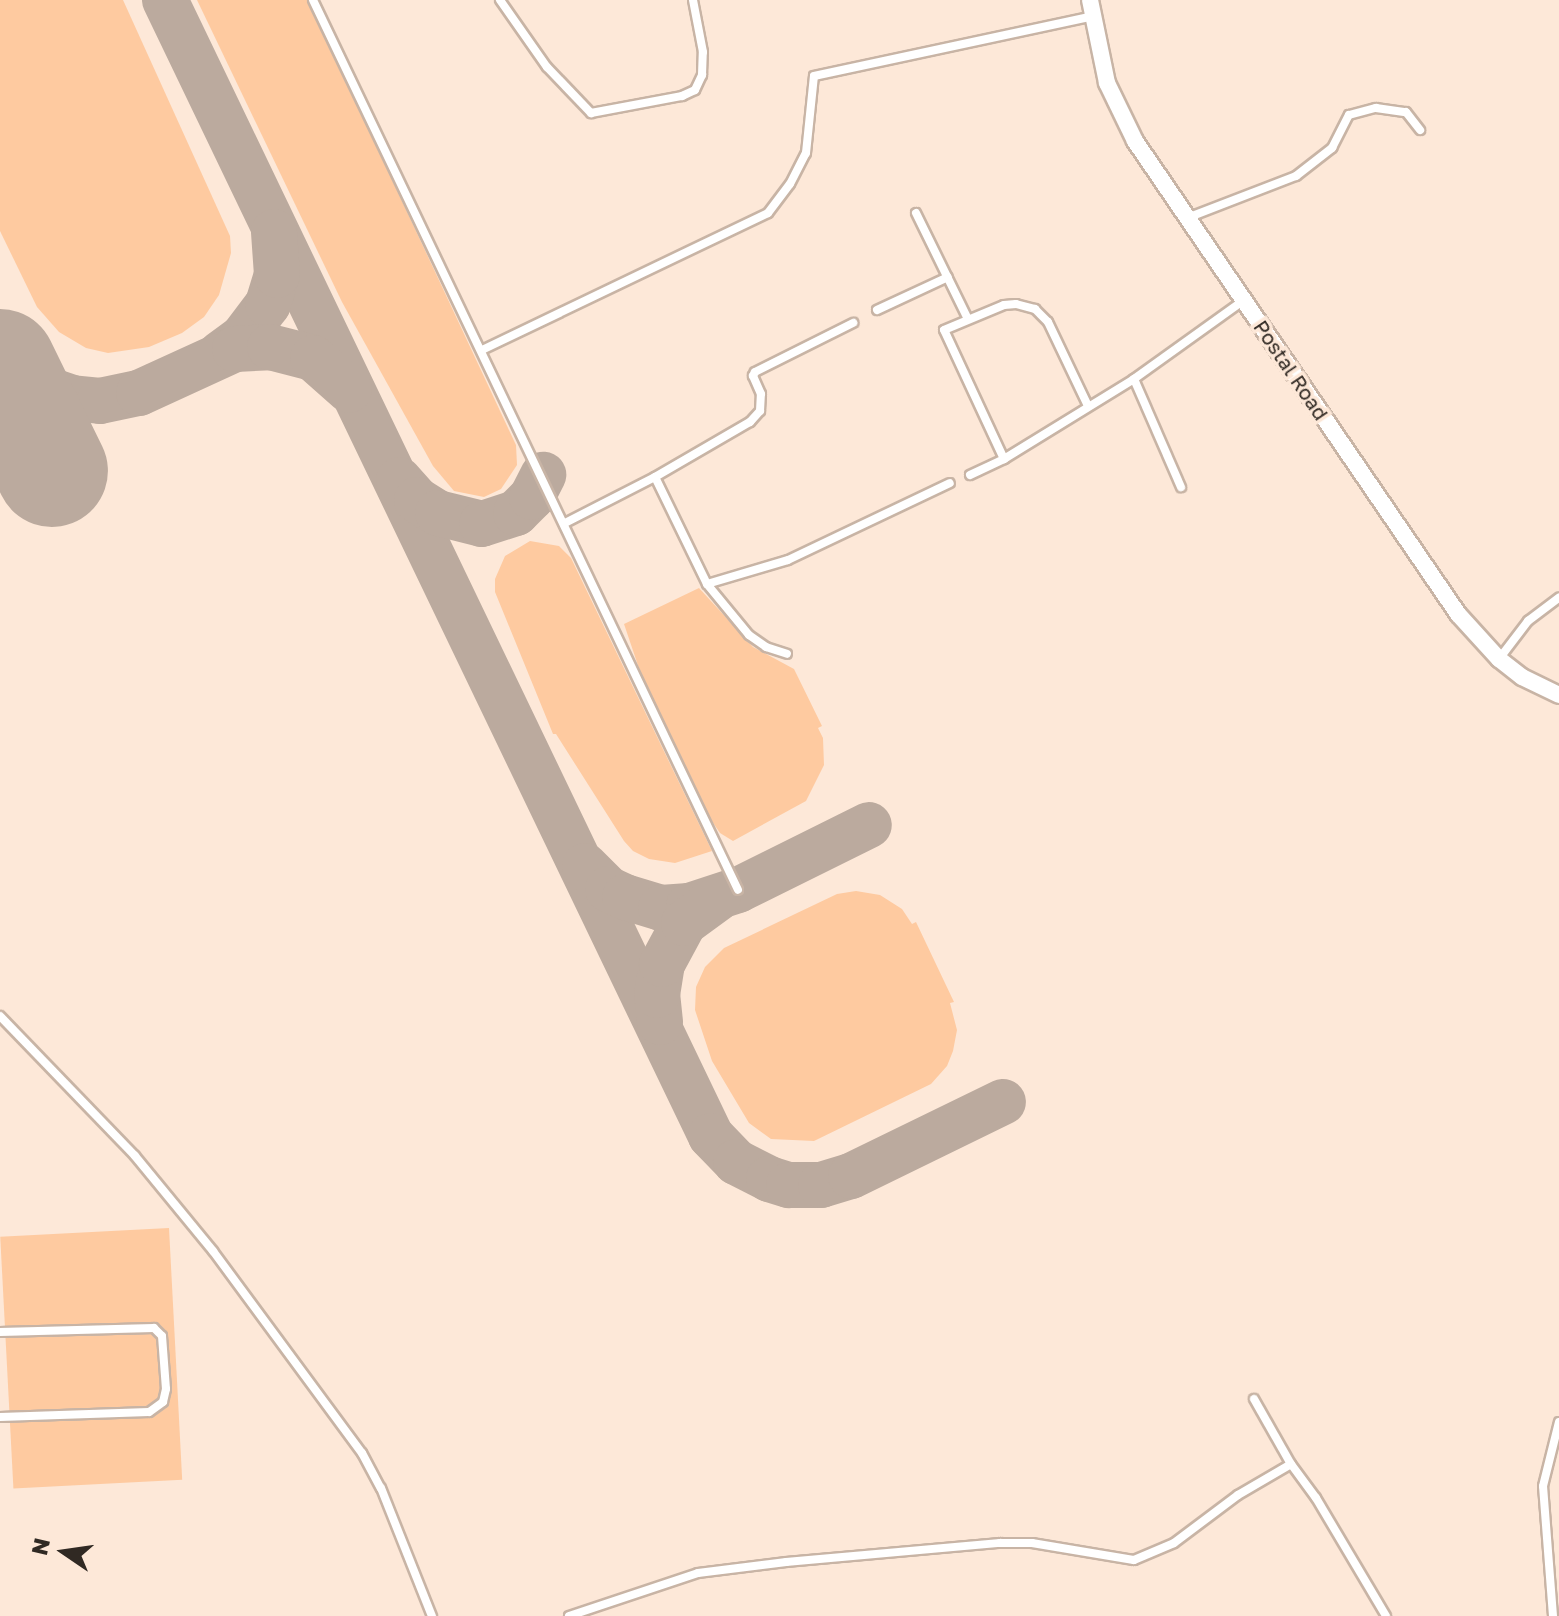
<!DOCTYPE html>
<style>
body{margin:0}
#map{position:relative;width:1559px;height:1616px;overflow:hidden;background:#fde8d8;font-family:"Golos Text",sans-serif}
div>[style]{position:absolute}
.green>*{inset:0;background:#fecaa0;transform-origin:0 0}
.taxiway>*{height:46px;margin:-23px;padding:0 23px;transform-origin:23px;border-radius:23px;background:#bbaa9e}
.runway>*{height:112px;margin:-56px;padding:0 56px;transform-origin:56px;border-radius:56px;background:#bbaa9e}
.roads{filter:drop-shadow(2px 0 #c8b4a5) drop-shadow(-2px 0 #c8b4a5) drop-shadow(0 2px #c8b4a5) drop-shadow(0 -2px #c8b4a5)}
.lane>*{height:8px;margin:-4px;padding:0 4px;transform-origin:4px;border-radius:4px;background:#fff}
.street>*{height:16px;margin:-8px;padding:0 8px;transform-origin:8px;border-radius:8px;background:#fff}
span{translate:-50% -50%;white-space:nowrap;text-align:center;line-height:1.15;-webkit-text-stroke:7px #fde8d8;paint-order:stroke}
.street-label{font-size:20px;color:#302923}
.north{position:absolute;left:24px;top:1512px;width:80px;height:80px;-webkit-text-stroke:6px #fde8d8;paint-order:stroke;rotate:283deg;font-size:22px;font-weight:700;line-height:32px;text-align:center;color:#302923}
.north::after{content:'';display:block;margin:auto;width:28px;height:36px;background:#302923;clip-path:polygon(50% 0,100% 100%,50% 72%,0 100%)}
</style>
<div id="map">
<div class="green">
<div style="clip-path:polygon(0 0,123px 0,230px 236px,231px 253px,219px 295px,204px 317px,182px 333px,149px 347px,108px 353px,86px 348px,59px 332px,37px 307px,0 231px)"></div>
<div style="clip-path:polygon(197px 0,308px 0,516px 445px,517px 465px,501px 489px,484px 497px,454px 491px,433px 466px,342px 302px)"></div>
<div style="clip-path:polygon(530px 541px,559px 546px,571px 558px,712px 851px,675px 863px,649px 859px,633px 851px,624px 841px,556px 734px,553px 734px,495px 592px,495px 579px,505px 556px)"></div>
<div style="clip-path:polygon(699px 588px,753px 647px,794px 669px,822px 726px,818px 728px,823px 738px,824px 765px,806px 801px,733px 841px,720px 833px,705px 811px,647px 692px,624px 624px)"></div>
<div style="clip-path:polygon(856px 891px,880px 895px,902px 909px,912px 924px,916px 922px,954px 1002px,950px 1003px,957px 1030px,953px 1051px,947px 1066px,931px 1084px,814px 1141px,771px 1139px,749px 1123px,712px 1061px,695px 1010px,696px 987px,705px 967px,724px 948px,837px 894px)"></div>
<div style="left:169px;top:1228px;width:252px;height:169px;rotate:87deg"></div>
</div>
<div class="taxiway">
<div style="left:165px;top:0;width:1260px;rotate:64.33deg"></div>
<div style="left:711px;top:1136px;width:36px;rotate:46deg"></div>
<div style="left:736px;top:1162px;width:37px;rotate:27deg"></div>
<div style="left:769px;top:1179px;width:21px;rotate:17deg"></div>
<div style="left:789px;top:1185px;width:32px"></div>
<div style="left:821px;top:1185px;width:31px;rotate:-17deg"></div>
<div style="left:851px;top:1176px;width:169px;rotate:-26deg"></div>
<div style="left:220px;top:354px;width:29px;rotate:-36deg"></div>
<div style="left:243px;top:337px;width:41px;rotate:-52.9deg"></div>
<div style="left:268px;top:304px;width:30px;rotate:-73deg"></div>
<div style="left:277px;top:275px;width:43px;rotate:-94deg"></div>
<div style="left:0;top:359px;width:61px;rotate:31.6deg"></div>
<div style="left:52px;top:391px;width:21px;rotate:19deg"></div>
<div style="left:72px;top:398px;width:28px;rotate:6deg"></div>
<div style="left:100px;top:401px;width:40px;rotate:-12deg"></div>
<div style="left:139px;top:393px;width:106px;rotate:-24.6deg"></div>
<div style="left:235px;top:349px;width:35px;rotate:-3deg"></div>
<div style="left:270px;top:347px;width:44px;rotate:14.3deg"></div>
<div style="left:313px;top:358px;width:48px;rotate:41.6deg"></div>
<div style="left:399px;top:480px;width:27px;rotate:48deg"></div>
<div style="left:417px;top:500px;width:25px;rotate:32deg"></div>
<div style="left:438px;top:513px;width:45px;rotate:14deg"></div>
<div style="left:482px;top:524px;width:36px;rotate:-18deg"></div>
<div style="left:516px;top:513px;width:23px;rotate:-45deg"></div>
<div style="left:532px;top:497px;width:25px;rotate:-63deg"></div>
<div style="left:585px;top:866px;width:33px;rotate:45deg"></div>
<div style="left:608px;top:889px;width:19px;rotate:25deg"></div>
<div style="left:625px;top:897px;width:38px;rotate:17deg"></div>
<div style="left:661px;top:908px;width:28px;rotate:-4deg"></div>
<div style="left:689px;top:906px;width:52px;rotate:-18.1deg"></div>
<div style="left:738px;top:890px;width:146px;rotate:-26.4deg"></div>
<div style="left:660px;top:1022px;width:27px;rotate:-96deg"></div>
<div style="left:657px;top:995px;width:31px;rotate:-81deg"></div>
<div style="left:662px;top:964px;width:47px;rotate:-61.8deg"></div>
<div style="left:684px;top:923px;width:42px;rotate:-36.3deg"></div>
</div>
<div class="runway">
<div style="left:0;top:365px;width:118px;rotate:63.9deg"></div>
</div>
<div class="roads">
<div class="lane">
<div style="left:313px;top:0;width:986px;rotate:64.47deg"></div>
<div style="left:500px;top:0;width:82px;rotate:55deg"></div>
<div style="left:547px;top:67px;width:64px;rotate:46.3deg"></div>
<div style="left:591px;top:113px;width:93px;rotate:-10.6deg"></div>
<div style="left:682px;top:96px;width:14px;rotate:-25deg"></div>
<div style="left:695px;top:90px;width:17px;rotate:-65deg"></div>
<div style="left:702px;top:75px;width:23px;rotate:-88deg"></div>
<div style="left:703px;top:52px;width:53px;rotate:-100.9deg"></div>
<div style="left:916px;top:213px;width:118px;rotate:63.9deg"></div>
<div style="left:1187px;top:218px;width:117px;rotate:-21.1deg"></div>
<div style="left:1296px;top:176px;width:46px;rotate:-37.9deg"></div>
<div style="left:1332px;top:148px;width:37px;rotate:-63deg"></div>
<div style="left:1349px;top:115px;width:28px;rotate:-15deg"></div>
<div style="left:1376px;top:108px;width:30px;rotate:8deg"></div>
<div style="left:1406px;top:112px;width:23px;rotate:52deg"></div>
<div style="left:877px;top:310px;width:78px;rotate:-24.9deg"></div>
<div style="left:482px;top:350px;width:317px;rotate:-25.6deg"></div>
<div style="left:768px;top:213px;width:36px;rotate:-53deg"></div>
<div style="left:790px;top:184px;width:35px;rotate:-63deg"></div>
<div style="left:806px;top:153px;width:77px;rotate:-84.1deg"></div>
<div style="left:814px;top:76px;width:285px;rotate:-12.1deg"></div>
<div style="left:1134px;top:379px;width:118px;rotate:66.5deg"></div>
<div style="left:1004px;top:459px;width:142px;rotate:-114.9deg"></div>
<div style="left:944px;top:330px;width:65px;rotate:-22.6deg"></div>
<div style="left:1004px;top:305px;width:12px;rotate:-5deg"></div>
<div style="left:1016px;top:304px;width:20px;rotate:15deg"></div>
<div style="left:1035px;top:309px;width:18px;rotate:45deg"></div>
<div style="left:1048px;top:322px;width:93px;rotate:64.5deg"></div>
<div style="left:970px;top:475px;width:38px;rotate:-25deg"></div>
<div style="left:1004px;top:459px;width:153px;rotate:-31.6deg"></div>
<div style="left:1134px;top:379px;width:135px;rotate:-35.7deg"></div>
<div style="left:655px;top:477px;width:110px;rotate:-30.1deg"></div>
<div style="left:750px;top:422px;width:15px;rotate:-48deg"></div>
<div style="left:760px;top:411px;width:17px;rotate:-87deg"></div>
<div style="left:761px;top:394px;width:20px;rotate:-114deg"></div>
<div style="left:753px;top:376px;width:4px;rotate:-63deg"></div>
<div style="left:755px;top:372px;width:110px;rotate:-26.6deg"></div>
<div style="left:565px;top:523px;width:101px;rotate:-27.1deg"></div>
<div style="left:655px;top:477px;width:119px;rotate:64.1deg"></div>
<div style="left:707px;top:584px;width:84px;rotate:-16.5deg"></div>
<div style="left:788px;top:560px;width:179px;rotate:-25.4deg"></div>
<div style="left:707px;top:584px;width:66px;rotate:50.5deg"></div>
<div style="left:749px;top:635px;width:21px;rotate:35deg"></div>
<div style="left:766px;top:647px;width:22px;rotate:18deg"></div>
<div style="left:1499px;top:659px;width:48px;rotate:-52.7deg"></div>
<div style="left:1528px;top:621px;width:39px;rotate:-37deg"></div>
<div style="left:0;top:1016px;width:194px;rotate:46deg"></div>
<div style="left:135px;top:1156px;width:123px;rotate:50.6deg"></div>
<div style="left:213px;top:1251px;width:251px;rotate:53.6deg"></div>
<div style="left:362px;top:1453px;width:40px;rotate:62deg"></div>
<div style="left:381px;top:1488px;width:138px;rotate:68.3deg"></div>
<div style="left:0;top:1332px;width:154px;rotate:-1.5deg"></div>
<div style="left:154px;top:1328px;width:11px;rotate:45deg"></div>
<div style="left:162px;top:1336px;width:53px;rotate:85.7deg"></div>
<div style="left:166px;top:1389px;width:13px;rotate:103deg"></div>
<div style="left:163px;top:1402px;width:17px;rotate:144deg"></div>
<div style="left:149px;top:1412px;width:149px;rotate:178.1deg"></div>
<div style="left:1254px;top:1399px;width:75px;rotate:60.4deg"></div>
<div style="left:569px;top:1616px;width:136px;rotate:-18.4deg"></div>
<div style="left:698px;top:1573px;width:89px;rotate:-7.1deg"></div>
<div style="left:786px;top:1562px;width:215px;rotate:-5.1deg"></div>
<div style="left:1000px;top:1543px;width:32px"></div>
<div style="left:1032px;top:1543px;width:103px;rotate:9.5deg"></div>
<div style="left:1134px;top:1560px;width:43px;rotate:-23deg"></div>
<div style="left:1174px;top:1543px;width:80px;rotate:-36.9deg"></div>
<div style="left:1238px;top:1495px;width:61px;rotate:-30.3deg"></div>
<div style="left:1291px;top:1464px;width:42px;rotate:53.7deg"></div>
<div style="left:1316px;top:1498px;width:137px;rotate:59.3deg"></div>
<div style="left:1553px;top:1616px;width:130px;rotate:-94.4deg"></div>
<div style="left:1543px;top:1486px;width:66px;rotate:-76deg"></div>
</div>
<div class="street">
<div style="left:1090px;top:0;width:85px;rotate:78.4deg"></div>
<div style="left:1107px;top:83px;width:64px;rotate:64.2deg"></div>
<div style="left:1135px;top:141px;width:573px;rotate:55.67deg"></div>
<div style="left:1458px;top:614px;width:61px;rotate:47.7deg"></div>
<div style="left:1499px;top:659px;width:29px;rotate:38deg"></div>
<div style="left:1522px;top:677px;width:41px;rotate:25.9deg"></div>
</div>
</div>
<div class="street-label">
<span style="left:1291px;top:370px;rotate:56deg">Postal Road</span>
</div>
<div class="north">N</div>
</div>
